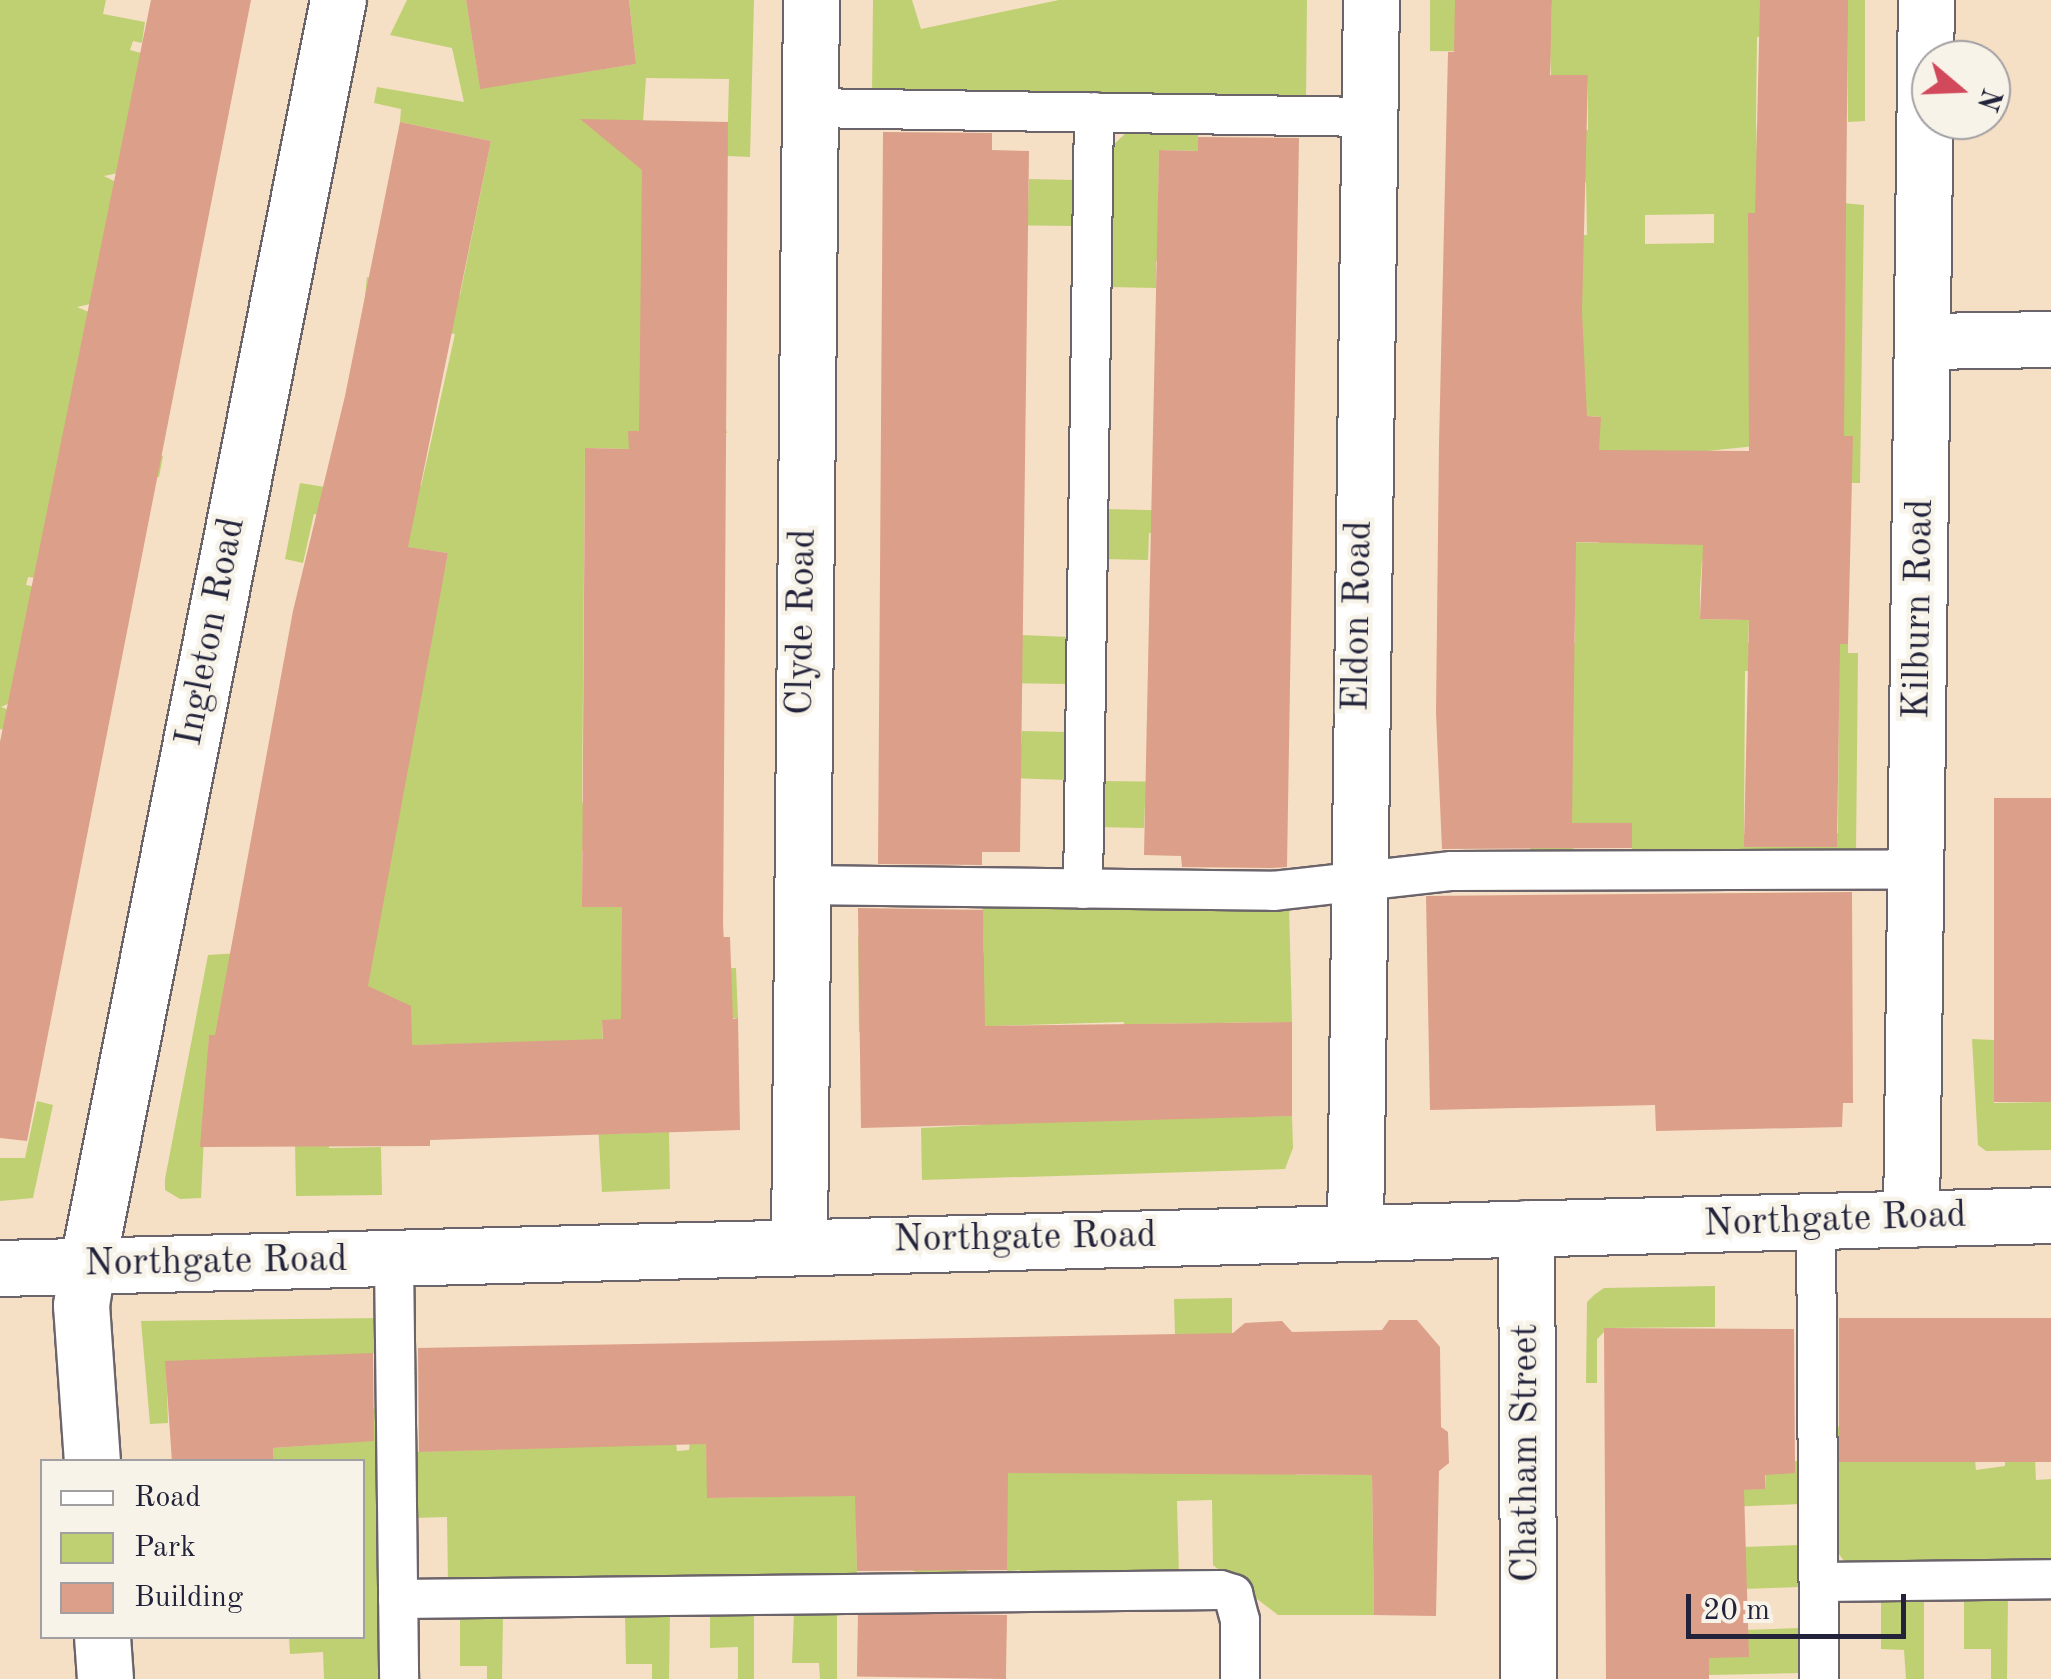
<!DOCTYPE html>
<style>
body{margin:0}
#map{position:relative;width:2051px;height:1679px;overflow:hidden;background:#f5dfc5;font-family:"Old Standard TT",serif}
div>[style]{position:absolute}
.green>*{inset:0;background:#bfd072}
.building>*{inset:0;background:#dc9f89;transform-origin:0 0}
.roads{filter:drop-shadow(2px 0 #6c646b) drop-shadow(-2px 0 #6c646b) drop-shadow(0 2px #6c646b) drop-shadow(0 -2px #6c646b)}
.service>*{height:38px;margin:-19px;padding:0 19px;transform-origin:19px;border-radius:19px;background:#fff}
.minor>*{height:55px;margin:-27.5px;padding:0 27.5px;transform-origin:27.5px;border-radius:27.5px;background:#fff}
span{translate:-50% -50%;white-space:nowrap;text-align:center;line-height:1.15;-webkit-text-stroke:9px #f7f3e8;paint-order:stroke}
.street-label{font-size:38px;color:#22223b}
.legend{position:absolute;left:40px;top:1459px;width:325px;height:180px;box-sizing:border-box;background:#f7f3e8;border:2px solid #a29fa3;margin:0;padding:12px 18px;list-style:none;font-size:30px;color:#22223b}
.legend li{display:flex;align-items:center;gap:20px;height:50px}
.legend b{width:50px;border:2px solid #a29fa3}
.north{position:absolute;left:1911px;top:40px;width:100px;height:100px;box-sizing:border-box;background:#f7f3e8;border:2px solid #a29fa3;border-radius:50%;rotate:109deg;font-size:28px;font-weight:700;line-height:40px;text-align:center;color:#22223b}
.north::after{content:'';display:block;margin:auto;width:35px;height:45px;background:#d1495b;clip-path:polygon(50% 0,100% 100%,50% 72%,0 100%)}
.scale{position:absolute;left:1686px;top:1594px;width:220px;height:45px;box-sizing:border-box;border:5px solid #22223b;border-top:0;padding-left:12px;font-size:30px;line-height:35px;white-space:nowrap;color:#22223b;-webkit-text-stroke:8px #f7f3e8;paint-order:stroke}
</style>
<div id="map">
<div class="green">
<div style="clip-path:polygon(0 0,106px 0,103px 14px,145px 22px,142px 43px,133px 41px,130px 50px,141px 53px,118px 173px,104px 176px,116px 182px,90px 304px,77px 307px,91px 313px,66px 437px,163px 456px,159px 477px,61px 458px,36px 578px,28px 577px,26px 585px,36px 587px,12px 702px,1px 707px,12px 711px,8px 731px,0 729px)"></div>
<div style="clip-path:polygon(407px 0,466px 0,480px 88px,636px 64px,629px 0,754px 0,750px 157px,727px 156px,729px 79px,646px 78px,643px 122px,642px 154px,727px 433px,629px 431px,629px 449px,585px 448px,582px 803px,625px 804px,625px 850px,582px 851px,582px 906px,622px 907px,622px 923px,723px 924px,724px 937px,687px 938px,665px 970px,736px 968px,738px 1018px,602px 1021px,607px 1134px,669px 1132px,670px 1189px,602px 1192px,593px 1041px,326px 1047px,329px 1148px,381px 1147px,382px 1195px,296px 1196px,295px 1145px,228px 1035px,209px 1035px,201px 1198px,180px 1199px,165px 1190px,165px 1179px,208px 955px,239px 953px,442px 584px,448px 553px,407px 547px,410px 529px,314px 514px,303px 563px,285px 559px,300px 483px,325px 487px,329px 470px,421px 486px,455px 334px,363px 315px,367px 277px,460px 295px,491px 141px,400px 122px,401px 109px,374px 103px,377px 87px,464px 102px,452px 48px,390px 35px)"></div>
<div style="clip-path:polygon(873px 0,912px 0,921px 29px,1059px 0,1307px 0,1306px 99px,872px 95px)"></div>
<div style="clip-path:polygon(evenodd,1430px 0,1455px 0,1551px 31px,1552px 0,1865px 0,1865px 121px,1848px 122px,1847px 36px,1757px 37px,1756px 122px,1758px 195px,1864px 205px,1860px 483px,1852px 483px,1852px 436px,1707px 451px,1706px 478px,1751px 561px,1702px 561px,1700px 589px,1700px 619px,1749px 620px,1748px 643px,1848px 644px,1848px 653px,1858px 653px,1856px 854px,1632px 857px,1632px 823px,1574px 823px,1573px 857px,1443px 857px,1442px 851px,1530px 852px,1538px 643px,1575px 643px,1575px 586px,1538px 541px,1599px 543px,1600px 518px,1578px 517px,1601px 417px,1579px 415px,1547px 236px,1587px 235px,1586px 182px,1548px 183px,1549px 132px,1588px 130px,1588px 76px,1551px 75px,1550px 52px,1430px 51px,1430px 0,1714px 214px,1714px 243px,1645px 244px,1645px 215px,1714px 214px,1430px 0,1745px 671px,1839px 672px,1838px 833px,1744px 834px,1745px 671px)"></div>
<div style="clip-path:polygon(1128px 131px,1198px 132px,1198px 151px,1159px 150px,1158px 214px,1196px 262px,1156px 261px,1156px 288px,1110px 287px,1112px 146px)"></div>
<div style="clip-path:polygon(1029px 179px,1075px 180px,1074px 226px,990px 225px,1028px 207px)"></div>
<div style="clip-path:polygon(1104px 509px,1189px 511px,1188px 533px,1149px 533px,1148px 560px,1104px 559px)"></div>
<div style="clip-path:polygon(1021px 635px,1069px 637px,1069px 684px,985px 683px)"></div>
<div style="clip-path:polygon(1022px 731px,1068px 732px,1068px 780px,980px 777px,1020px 761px)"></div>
<div style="clip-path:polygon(1100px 781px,1184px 782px,1145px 803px,1144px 828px,1098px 827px)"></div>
<div style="clip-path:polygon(evenodd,982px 901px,1289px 905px,1292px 1022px,1142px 1024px,1143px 1117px,1292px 1116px,1293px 1148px,1285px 1169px,922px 1180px,921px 1128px,981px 1125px,979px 1029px,859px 1032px,858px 937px,942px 937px,984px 953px,982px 901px,1124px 1022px,1127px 1118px,991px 1027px,992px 1026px,1124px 1022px)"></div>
<div style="clip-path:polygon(1972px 1039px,1994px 1040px,1994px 1103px,2051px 1102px,2051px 1150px,1986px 1151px,1978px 1145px)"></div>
<div style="clip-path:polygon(37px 1101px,53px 1105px,33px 1198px,0 1201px,0 1158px,25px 1158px)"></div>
<div style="clip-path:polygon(1715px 1286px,1715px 1327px,1608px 1328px,1597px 1339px,1597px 1383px,1586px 1383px,1587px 1302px,1594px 1295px,1604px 1288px)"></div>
<div style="clip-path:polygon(1232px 1298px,1232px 1384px,1296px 1475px,1372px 1475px,1374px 1615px,1278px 1615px,1213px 1565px,1212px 1500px,1177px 1501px,1179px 1575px,1020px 1578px,1020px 1570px,1007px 1571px,1001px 1474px,1175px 1335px,1174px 1299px)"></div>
<div style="clip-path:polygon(381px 1318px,381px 1353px,349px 1355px,351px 1410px,382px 1408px,385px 1679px,324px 1679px,323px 1652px,290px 1654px,289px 1637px,362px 1636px,362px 1462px,274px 1461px,273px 1448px,314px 1445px,166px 1361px,168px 1423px,150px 1424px,141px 1321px)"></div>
<div style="clip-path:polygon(2033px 1420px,2036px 1480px,2051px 1479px,2051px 1564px,1848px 1566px,1835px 1549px,1832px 1427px,1851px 1426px,1975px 1460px,1976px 1470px,2005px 1466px,2004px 1422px)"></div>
<div style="clip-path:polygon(690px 1440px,706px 1440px,708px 1498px,867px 1495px,967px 1518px,967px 1578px,927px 1578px,912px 1570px,856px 1506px,857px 1576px,448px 1581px,447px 1517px,413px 1518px,412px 1452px,676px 1444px,677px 1451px,689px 1450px)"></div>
<div style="clip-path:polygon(1800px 1461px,1800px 1504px,1705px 1508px,1704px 1490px,1765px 1489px,1766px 1462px)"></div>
<div style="clip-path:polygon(1799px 1545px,1800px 1587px,1709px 1590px,1743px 1547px)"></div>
<div style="clip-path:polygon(2008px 1597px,2007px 1679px,1991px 1679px,1991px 1649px,1964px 1649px,1964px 1598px)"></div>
<div style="clip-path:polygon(1924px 1598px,1924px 1679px,1906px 1679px,1904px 1650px,1881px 1649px,1881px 1599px)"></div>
<div style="clip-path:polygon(837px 1612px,837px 1679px,820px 1679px,819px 1663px,792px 1663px,794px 1613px)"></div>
<div style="clip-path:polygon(670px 1613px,669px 1679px,652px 1679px,652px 1664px,626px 1664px,625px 1614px)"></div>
<div style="clip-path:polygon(754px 1613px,754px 1679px,738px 1679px,738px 1647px,710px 1648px,710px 1614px)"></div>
<div style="clip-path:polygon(460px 1616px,503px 1616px,502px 1679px,487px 1679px,487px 1666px,460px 1666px)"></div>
<div style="clip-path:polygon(1800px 1628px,1801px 1673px,1709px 1675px,1709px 1658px,1744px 1630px)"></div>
</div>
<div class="building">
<div style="clip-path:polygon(151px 0,251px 0,27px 1141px,0 1138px,0 742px)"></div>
<div style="clip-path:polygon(466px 0,629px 0,636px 64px,480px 89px)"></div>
<div style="clip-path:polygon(1455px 0,1552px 0,1550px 75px,1588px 75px,1582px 311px,1587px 416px,1601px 417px,1599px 450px,1749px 451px,1748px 213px,1755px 213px,1760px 0,1848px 0,1844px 436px,1853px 436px,1848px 644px,1840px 644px,1837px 847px,1744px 847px,1749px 620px,1700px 619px,1703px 545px,1576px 542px,1572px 823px,1632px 823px,1632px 848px,1442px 849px,1436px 713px,1439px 445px,1448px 52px,1454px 52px)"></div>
<div style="clip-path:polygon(580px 119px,728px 122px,723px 937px,730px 937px,733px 1019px,738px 1018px,740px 1130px,430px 1140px,430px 1146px,200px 1147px,209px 1035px,215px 1035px,293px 611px,345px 396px,400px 122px,491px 141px,408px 547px,448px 553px,368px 986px,411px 1006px,412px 1045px,603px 1039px,602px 1020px,621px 1019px,622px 907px,582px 907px,585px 448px,629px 449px,628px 431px,639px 431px,642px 170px)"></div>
<div style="clip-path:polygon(883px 132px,992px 133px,992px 150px,1029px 151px,1020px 852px,982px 852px,982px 865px,878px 864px)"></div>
<div style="clip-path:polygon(1198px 137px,1299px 138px,1287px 867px,1272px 868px,1182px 867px,1181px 856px,1144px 855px,1159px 150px,1198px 151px)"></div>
<div style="left:2051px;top:798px;width:304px;height:57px;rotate:90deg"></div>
<div style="clip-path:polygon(1852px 892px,1853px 1103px,1843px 1103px,1842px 1127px,1656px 1131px,1655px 1105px,1430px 1110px,1426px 896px)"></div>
<div style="clip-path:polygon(858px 908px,983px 910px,985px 1026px,1292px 1022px,1292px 1116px,861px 1128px)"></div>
<div style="left:2051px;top:1318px;width:144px;height:212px;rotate:90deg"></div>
<div style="clip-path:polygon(1389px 1320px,1417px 1320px,1440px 1347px,1441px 1427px,1448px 1432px,1449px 1463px,1439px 1471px,1436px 1616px,1374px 1615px,1372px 1475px,1008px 1473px,1007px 1570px,857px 1571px,855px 1496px,707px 1498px,706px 1444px,419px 1452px,418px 1348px,1233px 1333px,1245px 1323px,1282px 1321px,1292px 1332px,1382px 1330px)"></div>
<div style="clip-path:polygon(1604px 1328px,1794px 1329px,1795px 1473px,1765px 1475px,1765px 1489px,1744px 1490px,1749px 1657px,1709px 1658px,1709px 1679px,1606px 1679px)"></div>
<div style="clip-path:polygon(373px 1353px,374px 1441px,273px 1448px,274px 1462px,172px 1462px,165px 1361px)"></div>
<div style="left:1007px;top:1615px;width:64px;height:149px;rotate:91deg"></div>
</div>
<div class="roads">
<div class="service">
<div style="left:809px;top:108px;width:558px;rotate:0.92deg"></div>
<div style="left:800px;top:885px;width:473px;rotate:0.7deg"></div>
<div style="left:1273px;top:891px;width:180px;rotate:-6.4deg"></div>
<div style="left:1452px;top:871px;width:463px;rotate:-0.2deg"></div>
<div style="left:1083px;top:889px;width:777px;rotate:-89.19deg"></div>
<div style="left:1816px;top:1221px;width:458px;rotate:89.6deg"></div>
<div style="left:394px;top:1259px;width:420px;rotate:89.3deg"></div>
<div style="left:1820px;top:1582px;width:231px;rotate:-0.7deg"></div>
<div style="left:398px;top:1599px;width:822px;rotate:-0.63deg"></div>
<div style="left:1220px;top:1590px;width:14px;rotate:17deg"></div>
<div style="left:1233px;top:1594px;width:27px;rotate:75deg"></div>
<div style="left:1240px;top:1620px;width:59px;rotate:90deg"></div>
</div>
<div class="minor">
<div style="left:1925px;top:341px;width:126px;rotate:-0.9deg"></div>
<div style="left:1911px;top:1219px;width:1219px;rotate:-89.3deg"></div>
<div style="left:1526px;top:1228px;width:451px;rotate:89.7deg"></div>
<div style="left:1355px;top:1232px;width:1232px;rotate:-89.26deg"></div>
<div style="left:799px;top:1243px;width:1243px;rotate:-89.45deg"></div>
<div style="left:0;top:1268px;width:2052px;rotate:-1.48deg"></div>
<div style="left:92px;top:1462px;width:157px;rotate:-94deg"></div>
<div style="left:81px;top:1305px;width:39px;rotate:-81deg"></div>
<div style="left:87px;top:1266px;width:1291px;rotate:-78.79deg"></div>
<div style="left:102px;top:1636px;width:43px;rotate:86deg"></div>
</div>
</div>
<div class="street-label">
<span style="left:1920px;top:609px;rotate:-89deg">Kilburn Road</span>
<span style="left:1359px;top:616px;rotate:-89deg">Eldon Road</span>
<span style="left:803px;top:622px;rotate:-89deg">Clyde Road</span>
<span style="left:212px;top:632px;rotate:-79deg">Ingleton Road</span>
<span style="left:1835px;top:1221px;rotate:-2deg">Northgate Road</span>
<span style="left:1025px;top:1239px;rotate:-1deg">Northgate Road</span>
<span style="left:216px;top:1263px;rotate:-1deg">Northgate Road</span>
<span style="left:1527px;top:1453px;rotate:-90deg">Chatham Street</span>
</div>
<ul class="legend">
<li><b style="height:12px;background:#fff"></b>Road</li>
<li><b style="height:28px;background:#bfd072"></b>Park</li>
<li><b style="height:28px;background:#dc9f89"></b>Building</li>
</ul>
<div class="north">N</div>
<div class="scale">20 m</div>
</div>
